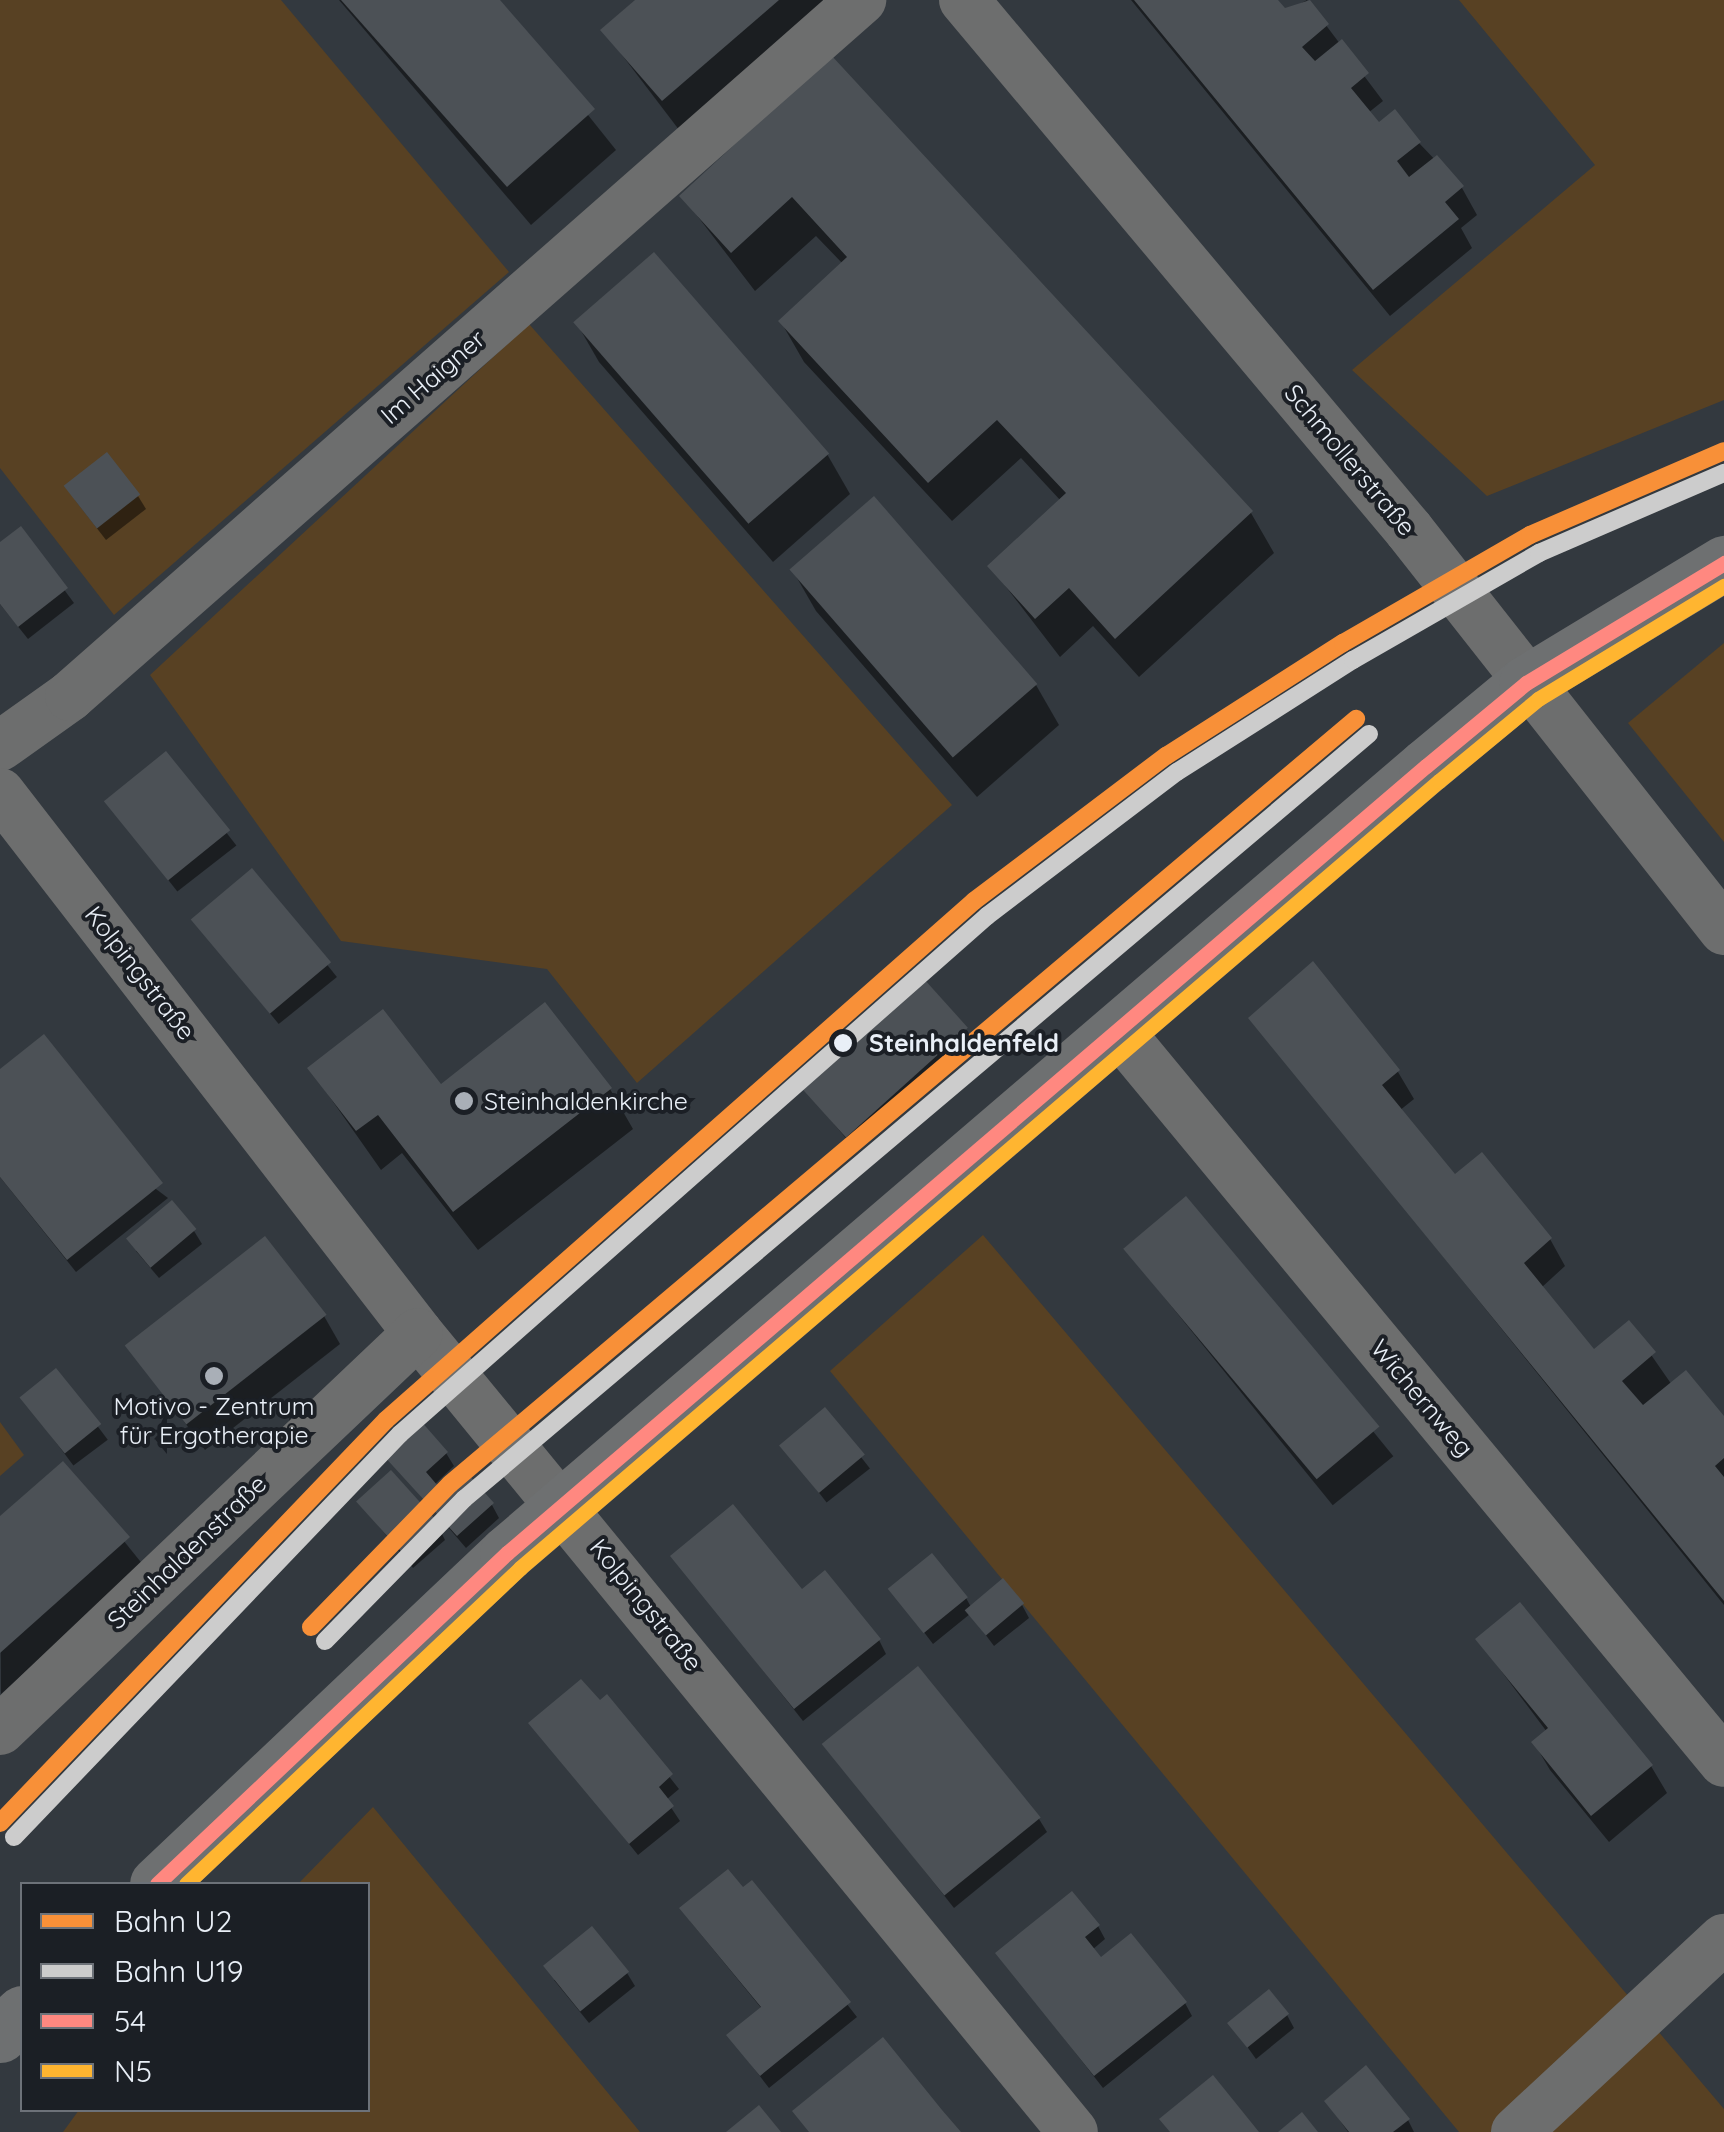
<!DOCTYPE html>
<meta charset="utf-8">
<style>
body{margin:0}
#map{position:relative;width:1724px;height:2132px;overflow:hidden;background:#33393f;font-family:Quicksand,sans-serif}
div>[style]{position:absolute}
.green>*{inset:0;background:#584123}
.shadow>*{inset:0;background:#0007;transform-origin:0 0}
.building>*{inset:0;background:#4c5156;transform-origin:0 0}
.street>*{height:50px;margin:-25px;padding:0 25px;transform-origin:25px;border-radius:25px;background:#6d6e6e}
.secondary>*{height:55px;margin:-27.5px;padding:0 27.5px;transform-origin:27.5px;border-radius:27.5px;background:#6e7071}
.bus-1>*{height:15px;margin:-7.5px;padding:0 7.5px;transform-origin:7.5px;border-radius:7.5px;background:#ff8880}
.bus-2>*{height:15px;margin:-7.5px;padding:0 7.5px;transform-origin:7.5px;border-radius:7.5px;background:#ffb530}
.rail-1>*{height:18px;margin:-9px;padding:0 9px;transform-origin:9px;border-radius:9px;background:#f89038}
.rail-2>*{height:18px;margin:-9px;padding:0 9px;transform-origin:9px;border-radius:9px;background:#ccc}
.dots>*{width:28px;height:28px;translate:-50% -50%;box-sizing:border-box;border:5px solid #1b1f25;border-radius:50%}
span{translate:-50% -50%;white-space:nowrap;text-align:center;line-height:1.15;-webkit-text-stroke:8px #1b1f25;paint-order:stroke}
.street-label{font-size:25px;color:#e9eff7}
.stop-label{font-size:25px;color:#e9eff7;font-weight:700}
.left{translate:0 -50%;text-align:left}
.poi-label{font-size:25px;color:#e9eff7}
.legend{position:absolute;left:20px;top:1882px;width:350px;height:230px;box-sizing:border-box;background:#1b1f25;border:2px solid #6d7279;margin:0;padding:12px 18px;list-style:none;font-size:30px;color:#e9eff7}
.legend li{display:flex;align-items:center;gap:20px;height:50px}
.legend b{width:50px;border:2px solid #6d7279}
</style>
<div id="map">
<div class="green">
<div style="clip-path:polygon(0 0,281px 0,509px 272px,114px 615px,0 468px)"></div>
<div style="clip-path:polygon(1459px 0,1724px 0,1724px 400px,1487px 496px,1352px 370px,1595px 165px)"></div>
<div style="clip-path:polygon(529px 324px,952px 805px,637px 1083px,547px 969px,341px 941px,150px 675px)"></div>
<div style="clip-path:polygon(1724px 643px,1724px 842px,1628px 723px)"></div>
<div style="clip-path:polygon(983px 1235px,1724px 2109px,1724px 2132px,1459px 2132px,830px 1371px)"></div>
<div style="clip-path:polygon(0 1422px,24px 1455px,0 1476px)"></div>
<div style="clip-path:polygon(373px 1807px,640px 2132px,63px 2132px,79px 2110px,368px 2110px,368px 1884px,298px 1884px)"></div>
</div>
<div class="shadow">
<div style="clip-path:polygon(339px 0,496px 0,616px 150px,531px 225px)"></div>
<div style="clip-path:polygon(639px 0,824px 0,686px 139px,603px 30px)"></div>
<div style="clip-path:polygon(1131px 0,1275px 0,1285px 12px,1307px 0,1383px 101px,1368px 113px,1378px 126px,1419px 143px,1462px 188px,1477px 215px,1461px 228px,1472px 248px,1390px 316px)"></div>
<div style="clip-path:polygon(831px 58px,1251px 513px,1274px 553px,1139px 677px,1093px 626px,1060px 657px,990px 566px,1061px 501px,1021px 458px,952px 521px,804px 362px,781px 322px,843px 264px,816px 236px,755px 291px,682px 196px)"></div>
<div style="clip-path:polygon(576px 322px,827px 454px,850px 494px,773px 562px,599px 362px)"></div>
<div style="clip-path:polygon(138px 496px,146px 509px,106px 540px,75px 500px)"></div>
<div style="clip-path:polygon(20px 530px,74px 603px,28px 639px,0 604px,0 546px)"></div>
<div style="clip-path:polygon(793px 571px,1036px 685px,1059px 725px,977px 797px,816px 611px)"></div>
<div style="left:165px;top:754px;width:116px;height:75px;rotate:52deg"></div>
<div style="left:252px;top:872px;width:135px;height:75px;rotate:51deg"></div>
<div style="clip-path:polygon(1251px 1018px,1398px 1072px,1414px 1099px,1399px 1111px,1455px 1178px,1550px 1239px,1565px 1266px,1541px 1288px,1593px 1353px,1629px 1323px,1672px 1385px,1724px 1419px,1724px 1605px)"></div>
<div style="clip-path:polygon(966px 1030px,973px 1043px,854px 1148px,795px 1077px)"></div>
<div style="clip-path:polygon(310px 1069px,440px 1087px,610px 1089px,633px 1129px,478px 1250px,402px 1153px,381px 1170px)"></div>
<div style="clip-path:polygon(0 1072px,168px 1198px,76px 1272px,0 1177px)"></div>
<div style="left:1185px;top:1199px;width:331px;height:78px;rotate:51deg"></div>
<div style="clip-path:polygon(194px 1231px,202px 1244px,159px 1278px,136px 1251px)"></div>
<div style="clip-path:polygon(324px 1316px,340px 1344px,205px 1450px,129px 1347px)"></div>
<div style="left:56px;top:1371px;width:86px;height:43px;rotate:53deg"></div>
<div style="left:825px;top:1411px;width:73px;height:55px;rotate:52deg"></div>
<div style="clip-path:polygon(446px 1453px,454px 1466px,434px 1485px,444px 1497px,492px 1505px,499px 1518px,466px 1548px,386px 1455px)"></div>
<div style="clip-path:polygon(62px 1464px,144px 1566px,1px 1694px,0 1520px)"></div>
<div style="clip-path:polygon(359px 1502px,438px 1526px,445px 1540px,413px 1568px)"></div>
<div style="clip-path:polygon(673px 1556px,879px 1640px,886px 1654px,803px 1721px)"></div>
<div style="clip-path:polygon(891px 1589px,966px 1598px,971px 1607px,1022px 1605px,1029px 1618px,994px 1646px,970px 1614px,933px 1644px)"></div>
<div style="clip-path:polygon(1478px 1640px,1651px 1766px,1667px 1793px,1609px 1842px,1550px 1770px,1534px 1743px,1547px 1732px)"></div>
<div style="clip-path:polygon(607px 1698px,679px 1789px,666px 1800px,680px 1821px,638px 1855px,531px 1723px)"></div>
<div style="clip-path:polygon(825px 1745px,1039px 1819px,1047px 1832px,954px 1908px)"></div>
<div style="clip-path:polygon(752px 1883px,857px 2017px,769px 2088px,729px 2036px,762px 2009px,690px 1921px)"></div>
<div style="clip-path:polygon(1098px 1926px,1105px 1939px,1092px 1950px,1101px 1961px,1185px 2003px,1192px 2016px,1103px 2088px,998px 1954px)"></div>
<div style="clip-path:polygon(627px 1973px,635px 1986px,589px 2023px,554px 1980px)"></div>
<div style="clip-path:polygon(1287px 2015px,1294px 2028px,1256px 2059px,1231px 2024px)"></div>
<div style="clip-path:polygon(1327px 2102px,1408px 2120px,1414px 2132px,1348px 2132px)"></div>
</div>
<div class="building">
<div style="clip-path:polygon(341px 0,500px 0,595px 109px,507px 187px)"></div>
<div style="clip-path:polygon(635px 0,779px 0,662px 101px,600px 30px)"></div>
<div style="clip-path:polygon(1134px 0,1278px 0,1285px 8px,1310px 0,1329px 24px,1302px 47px,1315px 61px,1342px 39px,1369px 73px,1351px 88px,1379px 122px,1395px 109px,1421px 142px,1397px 161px,1409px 177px,1437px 155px,1464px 186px,1445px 202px,1459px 219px,1373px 290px)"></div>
<div style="clip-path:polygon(831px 55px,1253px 511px,1115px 639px,1069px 588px,1035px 619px,987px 566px,1066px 493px,997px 420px,928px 483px,778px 321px,847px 257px,792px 197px,731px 253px,679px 196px)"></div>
<div style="left:654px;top:252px;width:267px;height:107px;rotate:49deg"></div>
<div style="left:107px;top:452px;width:54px;height:55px;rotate:52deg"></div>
<div style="left:874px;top:496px;width:249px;height:112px;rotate:49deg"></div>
<div style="clip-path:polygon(21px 526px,68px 588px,18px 627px,0 604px,0 542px)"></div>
<div style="left:166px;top:751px;width:102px;height:80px;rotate:51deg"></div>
<div style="left:252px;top:868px;width:123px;height:80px;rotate:50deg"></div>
<div style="clip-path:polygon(1313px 961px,1400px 1070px,1382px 1085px,1455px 1174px,1482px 1152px,1552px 1238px,1524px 1263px,1594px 1349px,1629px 1320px,1656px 1352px,1622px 1381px,1643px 1405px,1686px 1370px,1724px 1416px,1724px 1458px,1715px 1466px,1724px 1477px,1724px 1601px,1248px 1018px)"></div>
<div style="left:915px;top:969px;width:79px;height:164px;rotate:48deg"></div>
<div style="clip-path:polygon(545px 1002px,612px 1088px,453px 1212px,378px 1115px,356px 1131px,307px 1068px,383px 1009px,441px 1084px)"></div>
<div style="clip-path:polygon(44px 1034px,163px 1183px,67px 1260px,0 1177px,0 1069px)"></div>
<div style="left:1186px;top:1196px;width:301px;height:82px;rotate:50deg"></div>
<div style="left:172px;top:1200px;width:38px;height:60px;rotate:50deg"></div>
<div style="left:265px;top:1236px;width:100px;height:178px;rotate:52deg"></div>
<div style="left:56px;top:1368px;width:72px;height:47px;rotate:51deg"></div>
<div style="left:825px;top:1407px;width:62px;height:60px;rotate:50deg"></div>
<div style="clip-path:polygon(420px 1420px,448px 1452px,426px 1472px,444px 1493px,467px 1473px,494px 1503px,457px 1536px,382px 1454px)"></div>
<div style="clip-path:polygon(63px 1461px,130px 1537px,0 1653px,0 1516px)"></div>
<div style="left:391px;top:1470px;width:74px;height:47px;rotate:48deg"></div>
<div style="clip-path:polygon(733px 1504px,802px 1589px,825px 1570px,881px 1639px,794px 1709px,670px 1556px)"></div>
<div style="left:932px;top:1553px;width:57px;height:57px;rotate:51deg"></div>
<div style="left:1003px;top:1578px;width:33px;height:50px;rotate:50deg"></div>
<div style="clip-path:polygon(1520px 1602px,1653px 1765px,1591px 1816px,1531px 1742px,1548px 1728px,1475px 1639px)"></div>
<div style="left:918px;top:1666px;width:195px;height:124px;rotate:51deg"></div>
<div style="clip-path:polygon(581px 1679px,600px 1700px,607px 1694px,673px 1774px,659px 1787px,674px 1806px,629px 1844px,528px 1723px)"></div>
<div style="clip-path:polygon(728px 1869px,743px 1887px,752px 1880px,851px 2002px,760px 2076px,726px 2035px,761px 2007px,679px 1908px)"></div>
<div style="clip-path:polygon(1072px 1891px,1100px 1925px,1085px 1937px,1101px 1957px,1131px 1933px,1187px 2002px,1094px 2076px,995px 1953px)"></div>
<div style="left:592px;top:1926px;width:59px;height:63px;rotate:51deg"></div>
<div style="left:1269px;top:1989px;width:32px;height:54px;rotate:51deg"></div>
<div style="clip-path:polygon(883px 2037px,942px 2110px,961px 2132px,809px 2132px,792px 2111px)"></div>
<div style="clip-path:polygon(1366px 2065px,1410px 2119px,1393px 2132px,1349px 2132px,1324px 2101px)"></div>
<div style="clip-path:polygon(1213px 2075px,1259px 2132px,1170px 2132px,1159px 2119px)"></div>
<div style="clip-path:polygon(759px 2105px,781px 2132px,726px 2132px)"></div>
<div style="clip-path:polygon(1302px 2112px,1318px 2132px,1278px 2132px)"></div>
</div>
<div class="street">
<div style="left:964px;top:0;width:692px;rotate:49.98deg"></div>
<div style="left:1409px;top:530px;width:509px;rotate:51.78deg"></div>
<div style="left:0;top:746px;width:86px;rotate:-35.5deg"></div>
<div style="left:70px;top:696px;width:1054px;rotate:-41.34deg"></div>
<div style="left:0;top:793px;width:683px;rotate:52.26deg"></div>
<div style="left:418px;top:1333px;width:1033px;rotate:50.66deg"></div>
<div style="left:1121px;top:1034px;width:945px;rotate:50.37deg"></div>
<div style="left:0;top:1730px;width:576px;rotate:-43.52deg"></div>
<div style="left:1516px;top:2132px;width:284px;rotate:-42.9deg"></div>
</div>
<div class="secondary">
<div style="left:157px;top:1884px;width:482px;rotate:-43.4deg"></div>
<div style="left:507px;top:1553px;width:1210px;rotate:-40.58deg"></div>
<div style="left:1426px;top:766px;width:130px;rotate:-39.7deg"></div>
<div style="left:1526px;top:683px;width:232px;rotate:-31.2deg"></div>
<div style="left:0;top:2035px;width:31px;rotate:-45deg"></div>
</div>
<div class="bus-1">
<div style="left:157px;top:1884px;width:482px;rotate:-43.4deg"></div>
<div style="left:507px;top:1553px;width:1210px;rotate:-40.58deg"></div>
<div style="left:1426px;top:766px;width:130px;rotate:-39.7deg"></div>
<div style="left:1526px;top:683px;width:232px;rotate:-31.2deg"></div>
</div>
<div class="bus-2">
<div style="left:186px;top:1884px;width:460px;rotate:-43.4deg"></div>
<div style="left:520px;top:1568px;width:1210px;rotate:-40.58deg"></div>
<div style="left:1439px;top:781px;width:129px;rotate:-39.6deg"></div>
<div style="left:1538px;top:699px;width:218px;rotate:-31.3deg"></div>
</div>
<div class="rail-1">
<div style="left:311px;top:1627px;width:199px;rotate:-45.8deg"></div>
<div style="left:450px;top:1484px;width:1186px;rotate:-40.18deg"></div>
<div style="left:0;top:1823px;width:558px;rotate:-46.23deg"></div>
<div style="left:386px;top:1420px;width:784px;rotate:-41.43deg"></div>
<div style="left:974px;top:901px;width:241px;rotate:-37.1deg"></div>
<div style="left:1166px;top:756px;width:210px;rotate:-32.6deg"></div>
<div style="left:1343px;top:643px;width:216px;rotate:-30deg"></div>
<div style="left:1530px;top:535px;width:211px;rotate:-23.4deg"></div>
</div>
<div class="rail-2">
<div style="left:325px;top:1641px;width:199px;rotate:-45.6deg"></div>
<div style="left:464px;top:1499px;width:1185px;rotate:-40.21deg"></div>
<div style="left:14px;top:1837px;width:558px;rotate:-46.23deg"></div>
<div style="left:400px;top:1434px;width:783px;rotate:-41.43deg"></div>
<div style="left:987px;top:916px;width:238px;rotate:-37.2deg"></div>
<div style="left:1177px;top:772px;width:209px;rotate:-32.5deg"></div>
<div style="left:1353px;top:660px;width:215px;rotate:-29.9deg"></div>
<div style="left:1539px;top:553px;width:202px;rotate:-23.4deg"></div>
</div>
<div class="dots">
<div style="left:843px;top:1043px;background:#e9eff7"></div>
<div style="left:464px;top:1101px;background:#a9afb7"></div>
<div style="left:214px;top:1376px;background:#a9afb7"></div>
</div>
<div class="street-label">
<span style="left:433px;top:377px;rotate:-41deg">Im Haigner</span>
<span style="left:1350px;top:460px;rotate:50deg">Schmollerstraße</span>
<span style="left:140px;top:973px;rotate:52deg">Kolpingstraße</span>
<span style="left:1422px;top:1398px;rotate:50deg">Wichernweg</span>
<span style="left:187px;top:1552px;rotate:-44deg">Steinhaldenstraße</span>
<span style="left:646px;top:1605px;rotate:51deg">Kolpingstraße</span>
</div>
<div class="stop-label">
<span class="left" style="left:869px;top:1043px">Steinhaldenfeld</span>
</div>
<div class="poi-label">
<span class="left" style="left:484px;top:1101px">Steinhaldenkirche</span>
<span style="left:214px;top:1421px">Motivo - Zentrum<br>für Ergotherapie</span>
</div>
<ul class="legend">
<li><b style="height:12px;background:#f89038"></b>Bahn U2</li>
<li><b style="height:12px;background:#ccc"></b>Bahn U19</li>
<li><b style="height:12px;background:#ff8880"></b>54</li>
<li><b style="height:12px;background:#ffb530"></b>N5</li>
</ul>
</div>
